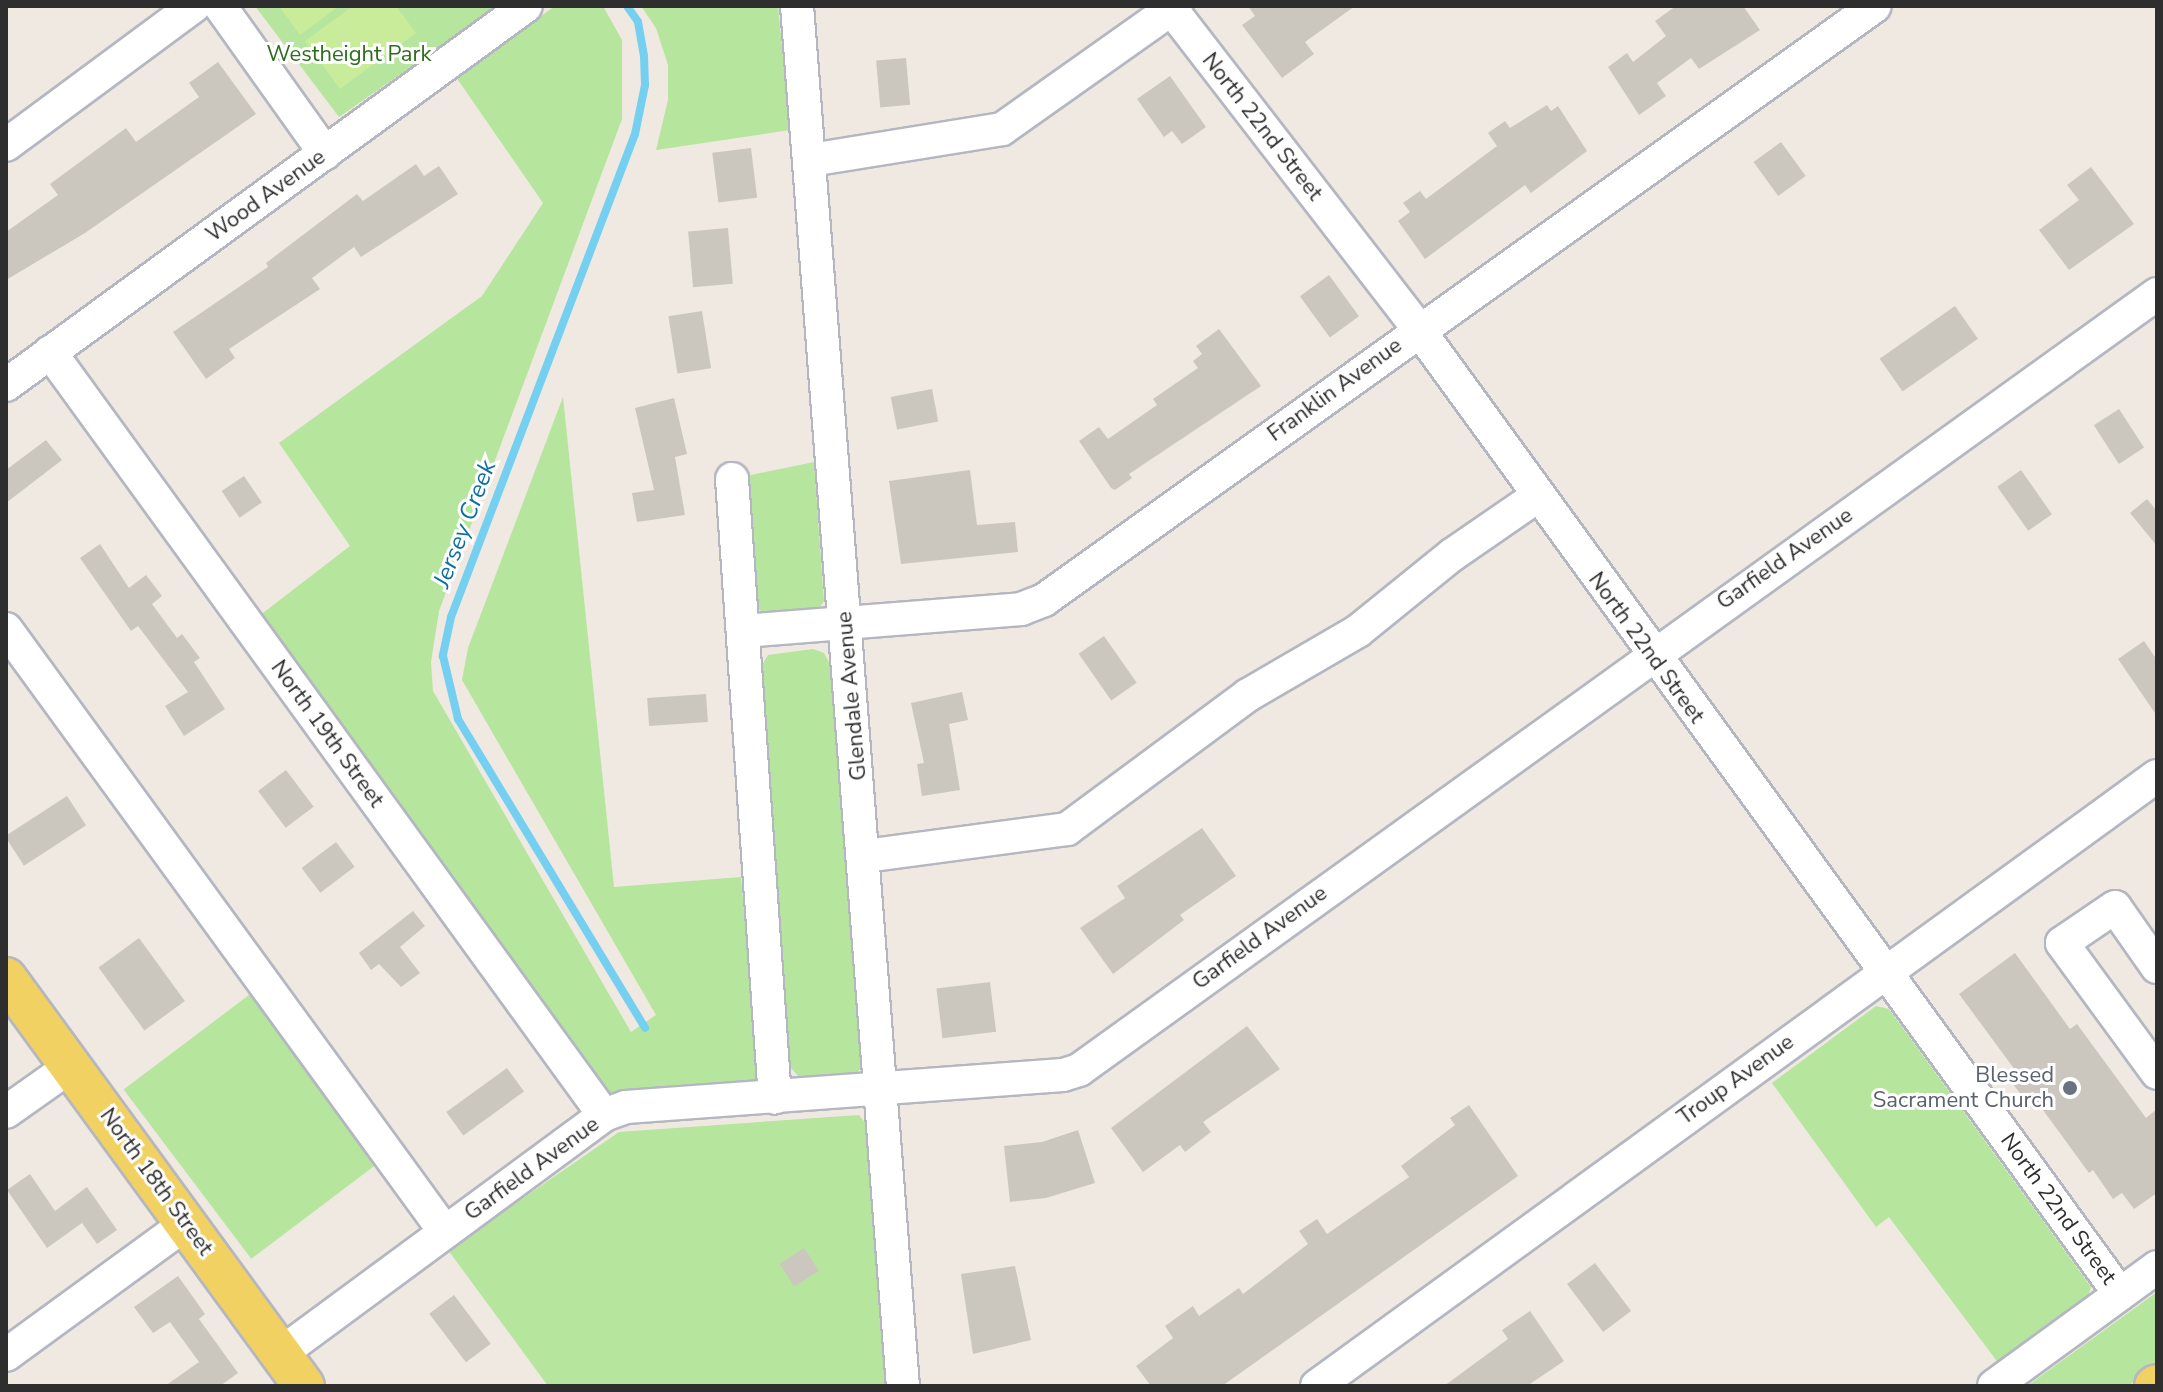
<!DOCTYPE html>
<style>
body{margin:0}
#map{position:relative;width:2163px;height:1392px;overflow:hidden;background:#efe9e1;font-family:"Nunito Sans",sans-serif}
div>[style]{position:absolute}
.green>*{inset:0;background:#b6e59e;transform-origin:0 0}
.pitch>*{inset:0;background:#c9ec9a}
.stream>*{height:8px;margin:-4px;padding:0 4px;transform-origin:4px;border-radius:4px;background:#75cff0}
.building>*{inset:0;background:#cbc7bf;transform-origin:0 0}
.roads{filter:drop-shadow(2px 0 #b4b7c1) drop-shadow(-2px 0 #b4b7c1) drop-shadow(0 2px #b4b7c1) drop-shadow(0 -2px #b4b7c1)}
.minor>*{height:32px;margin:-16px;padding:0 16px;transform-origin:16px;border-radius:16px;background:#fff}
.major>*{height:40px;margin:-20px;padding:0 20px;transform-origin:20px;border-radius:20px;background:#f2d163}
.dots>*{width:22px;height:22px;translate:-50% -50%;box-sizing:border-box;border:4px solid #fff;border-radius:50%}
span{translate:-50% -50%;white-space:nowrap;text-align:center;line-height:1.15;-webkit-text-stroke:6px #fff;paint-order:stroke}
.park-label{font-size:22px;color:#2c6e1b}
.street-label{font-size:22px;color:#2e2e2e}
.worship-label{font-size:22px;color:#5b616d}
.right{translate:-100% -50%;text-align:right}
.water-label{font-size:24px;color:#0d6fa3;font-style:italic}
.frame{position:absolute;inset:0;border:8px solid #2e2e2e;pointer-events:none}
</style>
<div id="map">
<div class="green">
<div style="clip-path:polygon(255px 6px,498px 6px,339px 117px)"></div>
<div style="clip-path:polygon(555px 6px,603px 6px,622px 40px,622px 119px,439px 611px,431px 662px,433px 691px,631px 1032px,656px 1015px,462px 680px,468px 648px,563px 397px,614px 887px,741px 877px,759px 1077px,749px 1086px,615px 1099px,595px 1085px,556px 1018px,259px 616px,350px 546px,279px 443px,482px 296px,543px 203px,456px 77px)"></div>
<div style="clip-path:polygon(641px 6px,778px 6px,790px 130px,656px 150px,668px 100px,668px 65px,656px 28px)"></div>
<div style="clip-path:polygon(814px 462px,824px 601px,816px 613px,770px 617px,757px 608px,741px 477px)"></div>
<div style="clip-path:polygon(813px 649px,824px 653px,833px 670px,862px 1067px,853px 1077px,800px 1078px,790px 1067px,760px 668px,768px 655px)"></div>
<div style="left:253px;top:992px;width:212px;height:162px;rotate:53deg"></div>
<div style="clip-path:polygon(1876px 1006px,1889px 1009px,2091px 1287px,2086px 1301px,1999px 1364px,1889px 1217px,1876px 1227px,1772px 1083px)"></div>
<div style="clip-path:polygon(859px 1115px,866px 1124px,886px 1386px,548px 1386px,448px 1250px,619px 1132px)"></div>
<div style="clip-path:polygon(2157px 1292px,2157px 1365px,2128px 1386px,2027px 1386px)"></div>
</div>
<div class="pitch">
<div style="clip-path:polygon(279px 6px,339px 6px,300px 35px)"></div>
<div style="clip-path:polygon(353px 6px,396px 6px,416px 33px,340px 89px,305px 41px)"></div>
</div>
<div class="stream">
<div style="left:627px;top:6px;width:19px;rotate:55deg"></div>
<div style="left:638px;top:22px;width:35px;rotate:80deg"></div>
<div style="left:644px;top:56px;width:29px;rotate:88deg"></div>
<div style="left:645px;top:85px;width:50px;rotate:101.5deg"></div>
<div style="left:635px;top:134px;width:517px;rotate:110.85deg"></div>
<div style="left:451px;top:617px;width:40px;rotate:102deg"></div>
<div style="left:443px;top:656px;width:65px;rotate:76.6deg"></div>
<div style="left:458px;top:719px;width:361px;rotate:58.8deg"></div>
</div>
<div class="building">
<div style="clip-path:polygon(1248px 6px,1355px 6px,1305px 42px,1314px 54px,1282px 78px,1242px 25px,1255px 16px)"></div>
<div style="clip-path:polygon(1676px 6px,1743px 6px,1760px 30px,1699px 69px,1691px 58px,1657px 83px,1666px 96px,1639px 115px,1608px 67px,1627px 53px,1633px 62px,1666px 36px,1655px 21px)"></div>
<div style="left:906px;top:58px;width:47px;height:30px;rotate:85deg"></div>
<div style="clip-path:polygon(218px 62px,256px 114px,85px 233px,6px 280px,6px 232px,58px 195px,50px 184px,126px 128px,136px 142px,199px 97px,189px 83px)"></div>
<div style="clip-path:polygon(1170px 76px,1206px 127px,1182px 144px,1172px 131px,1164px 137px,1137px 99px)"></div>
<div style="clip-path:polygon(1547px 105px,1551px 111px,1558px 106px,1587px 151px,1531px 193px,1525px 185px,1425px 259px,1398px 221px,1410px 212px,1403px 203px,1420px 191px,1426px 199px,1497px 146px,1488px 133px,1505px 121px,1510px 128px)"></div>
<div style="left:1781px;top:142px;width:42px;height:34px;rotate:54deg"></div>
<div style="left:751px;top:148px;width:50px;height:39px;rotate:83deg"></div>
<div style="clip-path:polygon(416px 164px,424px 176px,439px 166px,458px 194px,361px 257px,354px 247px,312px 278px,320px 289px,229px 349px,235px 358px,206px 379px,173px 332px,268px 267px,266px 263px,357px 194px,363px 201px)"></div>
<div style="clip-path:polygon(2091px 167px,2134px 224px,2069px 270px,2039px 230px,2079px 200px,2067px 185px)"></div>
<div style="left:728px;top:228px;width:56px;height:40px;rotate:85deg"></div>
<div style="left:1329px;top:275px;width:51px;height:36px;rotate:54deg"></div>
<div style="left:1955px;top:306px;width:40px;height:92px;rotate:55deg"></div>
<div style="left:702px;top:311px;width:58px;height:34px;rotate:81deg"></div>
<div style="clip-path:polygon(1219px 329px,1261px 386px,1129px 474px,1132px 478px,1115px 490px,1111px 488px,1079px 441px,1099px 427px,1108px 439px,1157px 405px,1153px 399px,1198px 368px,1193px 361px,1202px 354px,1196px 346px)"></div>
<div style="left:932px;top:389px;width:33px;height:42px;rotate:79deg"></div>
<div style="clip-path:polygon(674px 398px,687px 454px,675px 457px,685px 515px,637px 522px,632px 493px,654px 490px,635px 408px)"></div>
<div style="left:2119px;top:409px;width:46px;height:30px;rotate:57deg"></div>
<div style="clip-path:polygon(46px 440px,62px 460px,6px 503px,6px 470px)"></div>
<div style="clip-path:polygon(970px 470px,977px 525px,1015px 522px,1018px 552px,901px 564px,889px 481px)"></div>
<div style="left:2021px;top:470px;width:54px;height:29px;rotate:55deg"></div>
<div style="left:244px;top:476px;width:32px;height:27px;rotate:56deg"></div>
<div style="clip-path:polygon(2147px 499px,2157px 511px,2157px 546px,2130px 513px)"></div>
<div style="clip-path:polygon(100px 544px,129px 588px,146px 575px,162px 596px,152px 604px,177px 638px,182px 634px,200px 658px,194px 662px,225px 709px,184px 736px,165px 706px,188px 692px,138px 626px,131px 631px,80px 558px)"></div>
<div style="left:1104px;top:636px;width:57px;height:31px;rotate:55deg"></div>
<div style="clip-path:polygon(2144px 641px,2157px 660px,2157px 716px,2118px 659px)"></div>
<div style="clip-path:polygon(962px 692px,968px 720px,949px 724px,960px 790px,922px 796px,917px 764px,924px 763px,911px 703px)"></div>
<div style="left:706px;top:694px;width:28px;height:59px;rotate:86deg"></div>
<div style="left:286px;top:770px;width:46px;height:35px;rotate:53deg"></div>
<div style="left:67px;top:796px;width:35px;height:74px;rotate:57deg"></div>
<div style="clip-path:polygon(1202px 828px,1236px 876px,1180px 915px,1184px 920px,1113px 974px,1080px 928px,1125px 898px,1117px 886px)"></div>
<div style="left:336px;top:842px;width:31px;height:43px;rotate:53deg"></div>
<div style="clip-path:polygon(413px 911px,425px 926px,400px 947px,420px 973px,401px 987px,379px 964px,371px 970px,359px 953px)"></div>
<div style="left:139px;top:938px;width:78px;height:50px;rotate:54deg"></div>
<div style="clip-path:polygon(2015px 953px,2070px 1029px,2077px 1024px,2146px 1118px,2157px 1109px,2157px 1193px,2134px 1209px,2122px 1193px,2113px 1199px,2093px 1170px,2089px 1173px,2035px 1099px,2028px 1104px,2010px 1080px,2018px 1074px,1959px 994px)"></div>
<div style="left:990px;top:982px;width:50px;height:54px;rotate:83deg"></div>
<div style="clip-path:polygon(1247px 1026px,1280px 1069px,1203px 1122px,1211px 1132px,1185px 1152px,1180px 1145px,1143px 1172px,1111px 1128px)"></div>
<div style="left:507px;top:1068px;width:29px;height:75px;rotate:54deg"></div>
<div style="clip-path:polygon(1469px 1105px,1518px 1176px,1222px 1386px,1151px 1386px,1136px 1366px,1173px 1338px,1165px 1326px,1193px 1306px,1199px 1316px,1239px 1288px,1243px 1294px,1308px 1244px,1299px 1231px,1317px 1219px,1327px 1234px,1409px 1177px,1401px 1166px,1455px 1125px,1450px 1118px)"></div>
<div style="clip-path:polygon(1078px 1130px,1095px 1183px,1046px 1198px,1010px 1202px,1004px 1146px,1042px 1142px)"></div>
<div style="clip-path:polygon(30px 1174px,55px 1211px,87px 1187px,117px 1230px,97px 1244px,82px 1223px,47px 1248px,7px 1190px)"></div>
<div style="left:804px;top:1248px;width:27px;height:29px;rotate:57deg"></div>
<div style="left:1595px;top:1263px;width:60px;height:35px;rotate:53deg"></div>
<div style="clip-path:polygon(1015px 1266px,1031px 1340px,973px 1354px,961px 1274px)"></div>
<div style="clip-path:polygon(178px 1276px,205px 1314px,199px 1319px,238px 1373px,220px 1386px,165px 1386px,199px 1362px,170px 1322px,153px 1333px,134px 1307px)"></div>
<div style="left:454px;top:1295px;width:61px;height:31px;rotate:53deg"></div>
<div style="clip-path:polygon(1530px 1311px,1564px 1361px,1527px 1386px,1444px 1386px,1508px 1339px,1502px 1330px)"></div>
</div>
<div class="roads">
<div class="minor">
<div style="left:220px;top:6px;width:181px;rotate:54.5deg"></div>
<div style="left:797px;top:6px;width:1384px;rotate:85.61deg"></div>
<div style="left:1169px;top:6px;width:409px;rotate:52.3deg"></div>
<div style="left:1419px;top:330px;width:1192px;rotate:53.98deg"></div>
<div style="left:6px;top:145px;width:234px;rotate:-36.5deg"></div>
<div style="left:811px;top:160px;width:193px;rotate:-9.2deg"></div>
<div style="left:1002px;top:129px;width:213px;rotate:-35.3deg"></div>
<div style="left:50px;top:352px;width:943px;rotate:54.02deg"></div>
<div style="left:6px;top:385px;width:643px;rotate:-36.09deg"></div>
<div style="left:732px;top:479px;width:620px;rotate:86.03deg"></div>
<div style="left:6px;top:629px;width:746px;rotate:53.94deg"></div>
<div style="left:743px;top:631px;width:279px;rotate:-4.5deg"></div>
<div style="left:1021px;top:609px;width:25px;rotate:-21deg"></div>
<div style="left:1044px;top:600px;width:1021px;rotate:-35.56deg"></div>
<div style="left:865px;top:856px;width:204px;rotate:-7.6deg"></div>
<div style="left:1067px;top:829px;width:225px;rotate:-36.5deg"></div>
<div style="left:1248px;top:695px;width:127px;rotate:-30.2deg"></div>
<div style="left:1358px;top:631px;width:121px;rotate:-39deg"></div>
<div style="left:1452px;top:555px;width:102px;rotate:-34.6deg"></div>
<div style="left:2157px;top:967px;width:73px;rotate:-125deg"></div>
<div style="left:2115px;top:907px;width:64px;rotate:145.8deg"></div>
<div style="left:2062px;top:943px;width:161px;rotate:53.8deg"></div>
<div style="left:6px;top:1112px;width:80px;rotate:-35.3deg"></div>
<div style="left:280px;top:1354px;width:403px;rotate:-36.4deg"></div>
<div style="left:604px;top:1115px;width:23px;rotate:-20deg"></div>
<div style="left:626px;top:1107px;width:438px;rotate:-4.2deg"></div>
<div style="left:1063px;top:1075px;width:17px;rotate:-17deg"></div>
<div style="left:1079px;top:1070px;width:1328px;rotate:-35.75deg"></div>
<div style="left:6px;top:1355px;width:224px;rotate:-36.1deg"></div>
<div style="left:1317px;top:1386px;width:1038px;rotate:-35.99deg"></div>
<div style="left:1994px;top:1386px;width:202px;rotate:-36.1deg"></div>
</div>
<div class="major">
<div style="left:6px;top:978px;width:505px;rotate:53.86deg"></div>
<div style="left:2155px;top:1386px;width:2px;rotate:-27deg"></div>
</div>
</div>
<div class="dots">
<div style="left:2070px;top:1088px;background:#6b7280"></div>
</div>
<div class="park-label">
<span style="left:349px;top:55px">Westheight Park</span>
</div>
<div class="street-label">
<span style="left:1262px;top:127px;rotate:52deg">North 22nd Street</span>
<span style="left:266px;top:196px;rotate:-36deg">Wood Avenue</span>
<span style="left:1335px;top:390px;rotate:-36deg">Franklin Avenue</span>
<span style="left:1785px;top:559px;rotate:-35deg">Garfield Avenue</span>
<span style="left:1646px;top:648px;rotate:54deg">North 22nd Street</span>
<span style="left:852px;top:696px;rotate:-95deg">Glendale Avenue</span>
<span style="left:327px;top:734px;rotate:54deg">North 19th Street</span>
<span style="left:1260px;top:938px;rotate:-36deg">Garfield Avenue</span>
<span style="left:1736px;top:1080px;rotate:-36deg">Troup Avenue</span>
<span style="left:532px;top:1169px;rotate:-36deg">Garfield Avenue</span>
<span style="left:156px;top:1182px;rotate:54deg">North 18th Street</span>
<span style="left:2058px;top:1209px;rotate:54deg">North 22nd Street</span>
</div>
<div class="worship-label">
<span class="right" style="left:2054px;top:1088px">Blessed<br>Sacrament Church</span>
</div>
<div class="water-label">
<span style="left:465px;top:524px;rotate:-69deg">Jersey Creek</span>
</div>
<div class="frame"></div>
</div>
